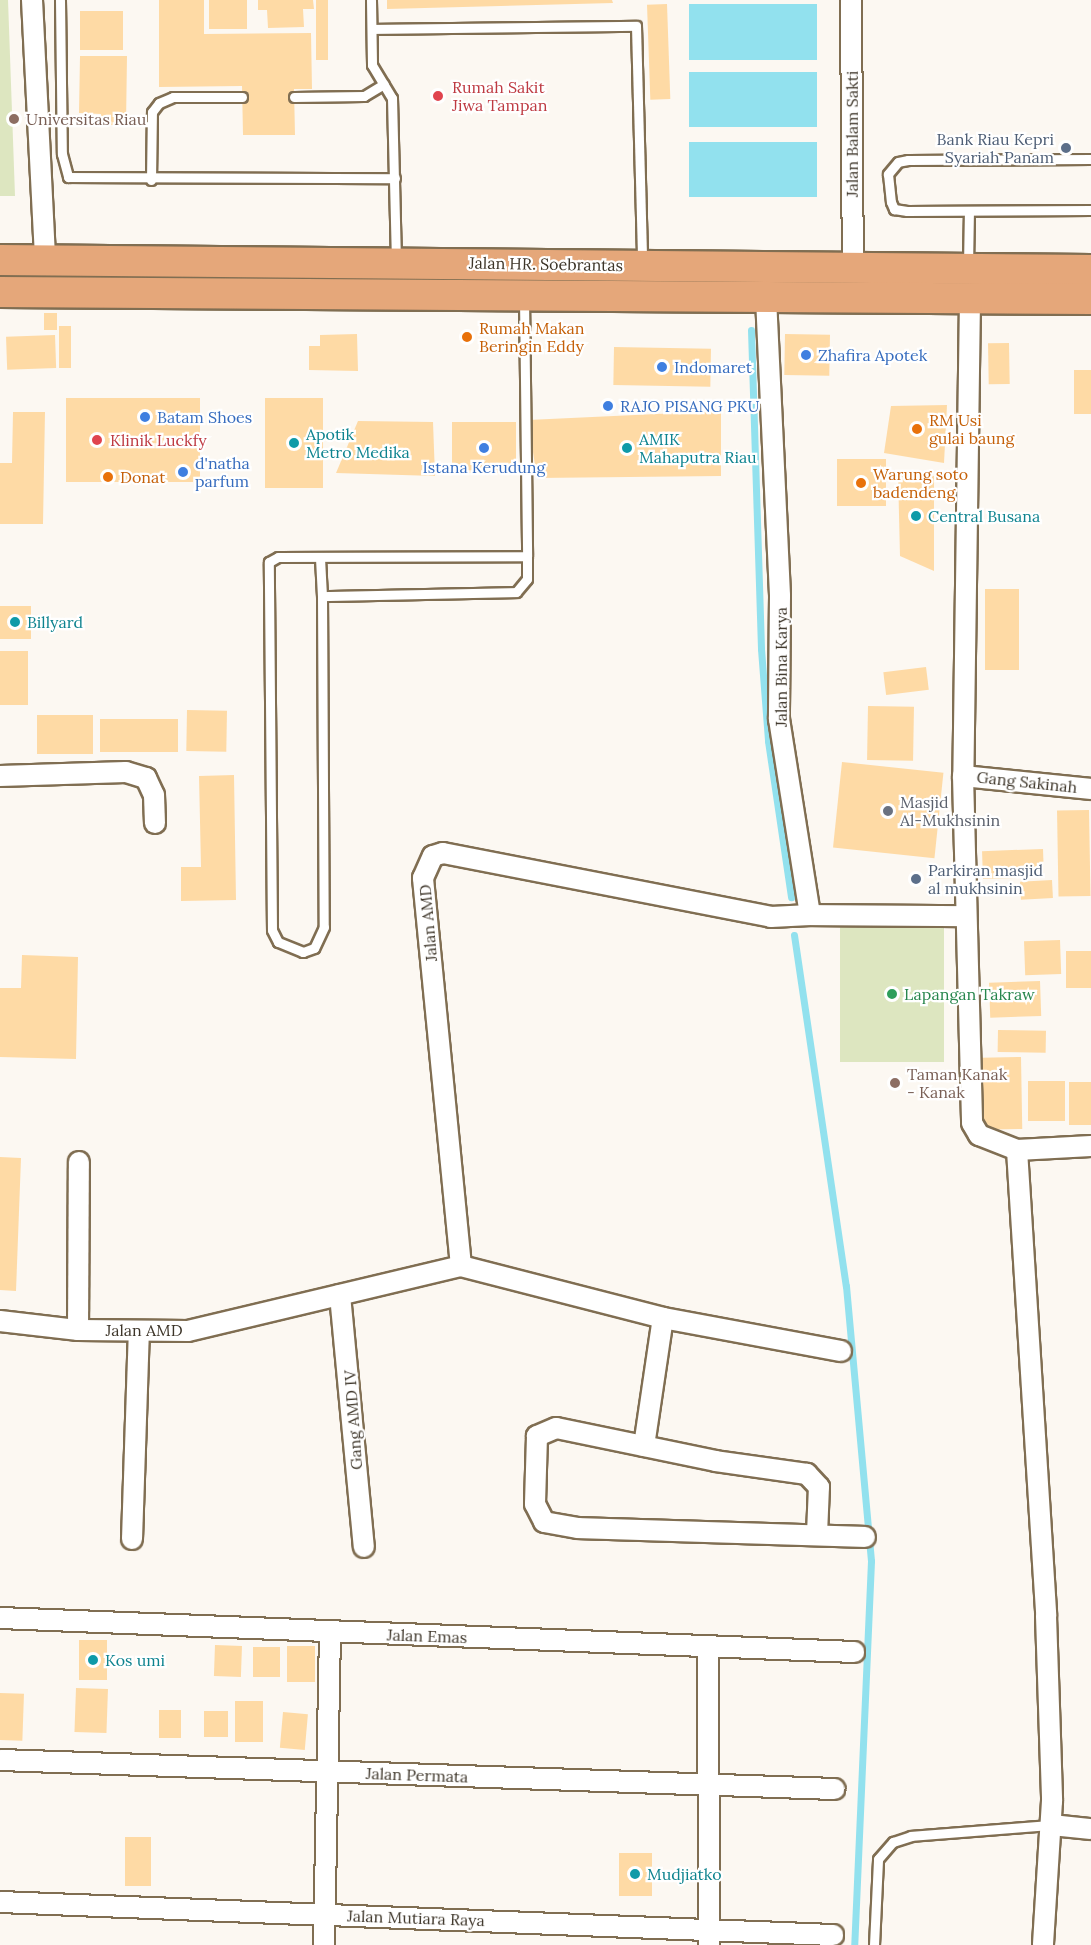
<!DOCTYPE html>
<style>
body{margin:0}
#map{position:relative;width:1091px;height:1945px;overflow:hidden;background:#fcf8f2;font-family:Lora,serif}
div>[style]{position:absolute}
.green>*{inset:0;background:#dde6c0;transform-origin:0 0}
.water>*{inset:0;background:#92e1ee;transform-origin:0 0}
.stream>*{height:7px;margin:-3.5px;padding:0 3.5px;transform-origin:3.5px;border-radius:3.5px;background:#92e1ee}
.building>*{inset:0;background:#fedaa5;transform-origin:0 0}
.roads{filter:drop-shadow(2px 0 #806e52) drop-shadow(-2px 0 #806e52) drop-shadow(0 2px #806e52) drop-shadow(0 -2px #806e52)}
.service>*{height:9px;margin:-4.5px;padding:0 4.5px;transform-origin:4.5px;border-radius:4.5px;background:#fff}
.minor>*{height:20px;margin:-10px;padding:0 10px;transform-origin:10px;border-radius:10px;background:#fff}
.primary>*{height:30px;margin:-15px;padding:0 15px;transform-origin:15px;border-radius:15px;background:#e5a77a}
.dots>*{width:16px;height:16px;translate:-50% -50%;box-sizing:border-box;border:3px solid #fff;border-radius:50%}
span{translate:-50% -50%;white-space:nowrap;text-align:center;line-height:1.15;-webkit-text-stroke:4.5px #fff;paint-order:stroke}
.health-label{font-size:16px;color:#be3a42}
.left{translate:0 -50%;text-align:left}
.education-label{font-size:16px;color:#785e54}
.street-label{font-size:16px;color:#3d3529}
.service-label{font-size:16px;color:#4e5e75}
.right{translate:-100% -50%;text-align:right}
.food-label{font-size:16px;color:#c56008}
.shop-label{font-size:16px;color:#366cbe}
.culture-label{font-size:16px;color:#0d838f}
.worship-label{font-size:16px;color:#5b616d}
.leisure-label{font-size:16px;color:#27864d}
</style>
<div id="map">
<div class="green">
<div style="clip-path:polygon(0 0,8px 0,15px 196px,0 196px)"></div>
<div style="left:840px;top:925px;width:104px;height:137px"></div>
</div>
<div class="water">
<div style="left:689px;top:4px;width:128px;height:56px"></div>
<div style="left:689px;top:72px;width:128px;height:55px"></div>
<div style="left:689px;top:142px;width:128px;height:55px"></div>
</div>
<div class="stream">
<div style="left:751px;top:330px;width:319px;rotate:88.2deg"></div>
<div style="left:761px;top:649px;width:92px;rotate:85.6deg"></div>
<div style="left:768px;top:741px;width:158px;rotate:81.6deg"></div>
<div style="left:794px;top:935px;width:355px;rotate:81.6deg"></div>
<div style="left:846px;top:1286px;width:276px;rotate:84.8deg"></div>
<div style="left:871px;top:1561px;width:384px;rotate:92.5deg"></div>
</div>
<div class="building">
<div style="clip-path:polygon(159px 0,204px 0,204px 34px,311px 33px,312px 89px,294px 89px,295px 135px,243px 135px,242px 86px,159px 87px)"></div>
<div style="left:209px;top:0;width:38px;height:29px"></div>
<div style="clip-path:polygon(258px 0,313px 0,314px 9px,303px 9px,304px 27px,268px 28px,267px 10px,258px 10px)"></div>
<div style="left:316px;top:0;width:12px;height:60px"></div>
<div style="clip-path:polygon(387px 0,612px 0,613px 3px,387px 9px)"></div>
<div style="left:667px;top:4px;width:95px;height:20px;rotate:88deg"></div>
<div style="left:80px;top:11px;width:43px;height:39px"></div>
<div style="clip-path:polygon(80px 56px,127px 56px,126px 125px,101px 125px,101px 114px,79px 113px)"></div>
<div style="left:44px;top:313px;width:13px;height:17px"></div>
<div style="left:59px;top:326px;width:12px;height:42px"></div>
<div style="clip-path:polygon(357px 334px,358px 371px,309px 370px,309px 346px,320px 346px,320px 335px)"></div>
<div style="left:785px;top:334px;width:45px;height:41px;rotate:1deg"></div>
<div style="left:55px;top:335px;width:33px;height:49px;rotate:88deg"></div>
<div style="left:1009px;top:343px;width:41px;height:21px;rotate:89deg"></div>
<div style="left:614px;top:347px;width:97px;height:38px;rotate:1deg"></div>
<div style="left:1091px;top:370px;width:44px;height:17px;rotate:90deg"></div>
<div style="left:66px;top:398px;width:134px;height:84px"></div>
<div style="left:265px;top:398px;width:58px;height:90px"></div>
<div style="clip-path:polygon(947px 405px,944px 463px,884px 453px,891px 406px)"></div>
<div style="clip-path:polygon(721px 411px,721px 476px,537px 478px,528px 420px)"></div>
<div style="clip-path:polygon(13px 412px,45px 412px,43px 524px,0 524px,0 463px,12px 463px)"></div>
<div style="clip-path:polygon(358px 421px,433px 422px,435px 476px,336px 473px)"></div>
<div style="left:452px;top:422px;width:64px;height:51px"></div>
<div style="left:837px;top:459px;width:49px;height:47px"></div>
<div style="clip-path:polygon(898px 473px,934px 476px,934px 571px,900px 556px)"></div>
<div style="left:985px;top:589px;width:34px;height:81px"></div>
<div style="left:0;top:606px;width:31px;height:33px"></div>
<div style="left:0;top:651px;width:28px;height:54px"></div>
<div style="left:926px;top:667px;width:23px;height:43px;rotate:83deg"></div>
<div style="left:868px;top:706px;width:46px;height:54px;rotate:1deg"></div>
<div style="left:187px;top:710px;width:40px;height:41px;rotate:1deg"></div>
<div style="left:37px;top:715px;width:56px;height:39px"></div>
<div style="left:100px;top:719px;width:78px;height:33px"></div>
<div style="left:842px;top:762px;width:102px;height:86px;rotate:6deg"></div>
<div style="clip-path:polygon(234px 775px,236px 900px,181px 901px,181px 867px,201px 867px,199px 776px)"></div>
<div style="left:1089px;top:810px;width:86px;height:32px;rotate:89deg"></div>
<div style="left:1043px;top:849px;width:28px;height:61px;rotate:88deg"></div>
<div style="left:1052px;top:880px;width:18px;height:32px;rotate:87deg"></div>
<div style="left:1060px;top:940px;width:34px;height:36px;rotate:88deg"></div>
<div style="left:1091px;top:951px;width:37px;height:25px;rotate:90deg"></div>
<div style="clip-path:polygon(22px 955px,78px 957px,76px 1059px,0 1057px,0 988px,21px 988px)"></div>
<div style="left:1040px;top:981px;width:35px;height:51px;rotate:88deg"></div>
<div style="left:998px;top:1030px;width:48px;height:22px;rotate:1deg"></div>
<div style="left:1021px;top:1057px;width:72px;height:40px;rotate:89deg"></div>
<div style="left:1028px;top:1081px;width:37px;height:40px"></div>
<div style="left:1091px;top:1082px;width:43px;height:22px;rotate:90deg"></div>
<div style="clip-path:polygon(0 1157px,21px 1158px,16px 1291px,0 1290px)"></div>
<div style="left:79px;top:1640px;width:28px;height:40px"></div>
<div style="left:215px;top:1645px;width:27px;height:31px;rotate:2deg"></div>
<div style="left:287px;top:1646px;width:28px;height:36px"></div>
<div style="left:253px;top:1647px;width:27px;height:30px"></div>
<div style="left:76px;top:1688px;width:32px;height:44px;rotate:2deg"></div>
<div style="left:0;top:1693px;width:24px;height:47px;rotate:2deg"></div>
<div style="left:235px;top:1701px;width:28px;height:41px"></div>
<div style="left:159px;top:1710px;width:22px;height:28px"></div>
<div style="left:204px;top:1711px;width:24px;height:26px"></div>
<div style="left:283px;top:1712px;width:25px;height:36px;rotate:5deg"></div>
<div style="left:151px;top:1837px;width:49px;height:26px;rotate:90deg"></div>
<div style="left:619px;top:1853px;width:33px;height:43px"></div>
</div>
<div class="roads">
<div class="service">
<div style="left:60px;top:0;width:154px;rotate:89.3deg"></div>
<div style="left:62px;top:154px;width:24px;rotate:75deg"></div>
<div style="left:68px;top:177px;width:327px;rotate:0.2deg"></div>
<div style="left:371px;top:0;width:65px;rotate:89.1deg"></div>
<div style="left:372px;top:65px;width:39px;rotate:59deg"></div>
<div style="left:392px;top:98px;width:161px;rotate:88.6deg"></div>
<div style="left:372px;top:29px;width:264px;rotate:-0.7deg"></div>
<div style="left:636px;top:26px;width:235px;rotate:88.5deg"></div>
<div style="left:294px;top:97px;width:70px;rotate:-0.8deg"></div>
<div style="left:364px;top:96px;width:23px;rotate:-31deg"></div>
<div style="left:1091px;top:159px;width:183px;rotate:179.7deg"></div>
<div style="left:908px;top:160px;width:10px;rotate:169deg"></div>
<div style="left:898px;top:162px;width:16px;rotate:130deg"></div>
<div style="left:888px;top:174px;width:28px;rotate:84deg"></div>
<div style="left:891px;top:202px;width:8px;rotate:67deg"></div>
<div style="left:894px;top:209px;width:13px;rotate:9deg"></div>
<div style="left:907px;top:211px;width:184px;rotate:-0.3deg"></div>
<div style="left:151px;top:180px;width:68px;rotate:-89.2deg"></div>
<div style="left:152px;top:112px;width:11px;rotate:-52deg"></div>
<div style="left:159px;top:103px;width:15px;rotate:-23deg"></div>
<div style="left:173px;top:97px;width:69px"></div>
<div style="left:968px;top:266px;width:55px;rotate:-89deg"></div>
<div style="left:524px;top:298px;width:258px;rotate:89.3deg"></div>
<div style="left:527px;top:556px;width:23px;rotate:90deg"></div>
<div style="left:527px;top:579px;width:17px;rotate:130deg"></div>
<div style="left:516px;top:592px;width:194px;rotate:178.8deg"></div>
<div style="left:322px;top:596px;width:331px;rotate:89.7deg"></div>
<div style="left:324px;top:927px;width:23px;rotate:115deg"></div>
<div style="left:314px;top:948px;width:12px;rotate:160deg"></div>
<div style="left:303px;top:952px;width:27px;rotate:-158deg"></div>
<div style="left:278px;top:942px;width:13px;rotate:-117deg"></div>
<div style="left:272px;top:930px;width:368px;rotate:-90.5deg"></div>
<div style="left:269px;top:562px;width:10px;rotate:-29deg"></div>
<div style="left:278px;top:557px;width:249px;rotate:-0.2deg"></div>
<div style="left:320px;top:558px;width:38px;rotate:87deg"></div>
<div style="left:874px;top:1945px;width:86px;rotate:-87.3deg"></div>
<div style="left:878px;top:1859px;width:23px;rotate:-49deg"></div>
<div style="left:893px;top:1842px;width:19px;rotate:-18deg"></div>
<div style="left:911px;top:1836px;width:141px;rotate:-4.5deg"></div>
</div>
<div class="minor">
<div style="left:32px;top:0;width:261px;rotate:87.1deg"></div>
<div style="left:851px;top:0;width:267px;rotate:89.6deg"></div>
<div style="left:766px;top:298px;width:298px;rotate:87.3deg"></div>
<div style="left:780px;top:596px;width:123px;rotate:90.5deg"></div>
<div style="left:779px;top:719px;width:198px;rotate:81deg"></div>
<div style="left:810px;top:915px;width:154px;rotate:0.4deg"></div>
<div style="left:970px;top:299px;width:477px;rotate:90.8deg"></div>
<div style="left:963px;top:776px;width:347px;rotate:88.5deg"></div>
<div style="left:972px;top:1123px;width:14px;rotate:60deg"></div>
<div style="left:979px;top:1135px;width:41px;rotate:21.5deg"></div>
<div style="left:1017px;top:1150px;width:74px;rotate:-3.1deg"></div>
<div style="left:0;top:776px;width:126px;rotate:-1.8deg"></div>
<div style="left:126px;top:772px;width:21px;rotate:17deg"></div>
<div style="left:146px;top:778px;width:19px;rotate:65deg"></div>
<div style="left:154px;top:795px;width:28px;rotate:88deg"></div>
<div style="left:963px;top:776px;width:129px;rotate:5.8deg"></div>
<div style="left:1017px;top:1150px;width:467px;rotate:86.4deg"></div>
<div style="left:1046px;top:1616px;width:185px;rotate:88.1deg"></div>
<div style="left:1052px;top:1801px;width:144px;rotate:93.6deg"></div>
<div style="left:461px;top:1266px;width:390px;rotate:-95.6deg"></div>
<div style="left:423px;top:878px;width:24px;rotate:-66deg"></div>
<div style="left:433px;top:856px;width:10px;rotate:-17deg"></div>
<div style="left:443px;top:853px;width:334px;rotate:11deg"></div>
<div style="left:771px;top:917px;width:39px;rotate:-3deg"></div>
<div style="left:340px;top:1295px;width:253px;rotate:84.6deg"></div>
<div style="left:0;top:1321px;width:79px;rotate:6.6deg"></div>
<div style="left:78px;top:1330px;width:110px;rotate:0.5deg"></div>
<div style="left:188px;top:1331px;width:281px;rotate:-13.4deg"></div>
<div style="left:461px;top:1266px;width:209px;rotate:14.4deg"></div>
<div style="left:663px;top:1318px;width:181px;rotate:10.5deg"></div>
<div style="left:78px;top:1330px;width:168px;rotate:-89.7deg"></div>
<div style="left:644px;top:1446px;width:129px;rotate:-81.6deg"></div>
<div style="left:817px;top:1534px;width:47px;rotate:-87.6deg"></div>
<div style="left:819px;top:1487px;width:18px;rotate:-133deg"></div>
<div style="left:807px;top:1474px;width:92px;rotate:-171.9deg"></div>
<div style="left:716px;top:1461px;width:163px;rotate:-168.3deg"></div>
<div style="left:556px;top:1428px;width:21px;rotate:157deg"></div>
<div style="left:537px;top:1436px;width:68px;rotate:91.7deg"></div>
<div style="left:535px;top:1504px;width:20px;rotate:63deg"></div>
<div style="left:544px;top:1522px;width:35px;rotate:10deg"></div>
<div style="left:578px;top:1528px;width:287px;rotate:1.8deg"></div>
<div style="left:132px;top:1539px;width:208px;rotate:-88.1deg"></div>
<div style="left:0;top:1618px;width:855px;rotate:2.28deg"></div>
<div style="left:708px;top:1646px;width:299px;rotate:89.8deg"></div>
<div style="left:0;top:1760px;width:835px;rotate:1.99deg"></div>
<div style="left:1052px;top:1825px;width:39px;rotate:6deg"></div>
<div style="left:0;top:1902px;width:834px;rotate:2.27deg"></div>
<div style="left:324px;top:1945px;width:312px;rotate:-88.9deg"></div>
</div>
<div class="primary">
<div style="left:0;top:260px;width:1091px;rotate:0.53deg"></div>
<div style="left:0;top:292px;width:1091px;rotate:0.37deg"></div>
</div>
</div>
<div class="dots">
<div style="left:438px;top:96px;background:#e0444e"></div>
<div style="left:14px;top:119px;background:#8d6e63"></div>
<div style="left:1066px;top:148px;background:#5c6f8a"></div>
<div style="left:467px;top:337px;background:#e8710a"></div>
<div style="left:806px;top:355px;background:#3f7fe0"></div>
<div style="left:662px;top:367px;background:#3f7fe0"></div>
<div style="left:608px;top:406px;background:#3f7fe0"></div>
<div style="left:145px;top:417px;background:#3f7fe0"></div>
<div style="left:917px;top:429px;background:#e8710a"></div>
<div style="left:97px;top:440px;background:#e0444e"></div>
<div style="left:294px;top:443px;background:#0f9aa8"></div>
<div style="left:484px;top:448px;background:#3f7fe0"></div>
<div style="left:627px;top:448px;background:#0f9aa8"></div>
<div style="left:183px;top:472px;background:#3f7fe0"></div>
<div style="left:108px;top:477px;background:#e8710a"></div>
<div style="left:861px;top:483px;background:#e8710a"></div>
<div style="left:916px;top:516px;background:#0f9aa8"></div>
<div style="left:15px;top:622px;background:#0f9aa8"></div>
<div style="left:888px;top:811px;background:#6b7280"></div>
<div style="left:916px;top:879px;background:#5c6f8a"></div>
<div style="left:892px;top:994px;background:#2e9e5b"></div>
<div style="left:895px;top:1083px;background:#8d6e63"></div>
<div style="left:93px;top:1660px;background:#0f9aa8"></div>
<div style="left:635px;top:1874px;background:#0f9aa8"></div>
</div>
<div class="health-label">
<span class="left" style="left:452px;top:96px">Rumah Sakit<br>Jiwa Tampan</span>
<span class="left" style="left:110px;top:440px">Klinik Luckfy</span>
</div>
<div class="education-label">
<span class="left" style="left:26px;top:119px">Universitas Riau</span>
<span class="left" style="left:907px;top:1083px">Taman Kanak<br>- Kanak</span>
</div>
<div class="street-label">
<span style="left:852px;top:134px;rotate:-90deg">Jalan Balam Sakti</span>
<span style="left:546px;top:264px;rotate:1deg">Jalan HR. Soebrantas</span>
<span style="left:781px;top:667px;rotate:-90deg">Jalan Bina Karya</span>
<span style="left:1027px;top:782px;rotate:6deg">Gang Sakinah</span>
<span style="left:428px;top:923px;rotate:-95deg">Jalan AMD</span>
<span style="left:144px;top:1330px">Jalan AMD</span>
<span style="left:353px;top:1420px;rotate:-94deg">Gang AMD IV</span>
<span style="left:427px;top:1636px;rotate:2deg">Jalan Emas</span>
<span style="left:417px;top:1775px;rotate:2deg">Jalan Permata</span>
<span style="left:416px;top:1918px;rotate:2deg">Jalan Mutiara Raya</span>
</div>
<div class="service-label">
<span class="right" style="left:1054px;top:148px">Bank Riau Kepri<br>Syariah Panam</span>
<span class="left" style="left:928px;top:879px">Parkiran masjid<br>al mukhsinin</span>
</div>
<div class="food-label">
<span class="left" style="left:479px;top:337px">Rumah Makan<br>Beringin Eddy</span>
<span class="left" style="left:929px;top:429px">RM Usi<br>gulai baung</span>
<span class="left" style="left:873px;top:483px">Warung soto<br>badendeng</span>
<span class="left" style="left:120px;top:477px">Donat</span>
</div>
<div class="shop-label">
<span class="left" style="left:818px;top:355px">Zhafira Apotek</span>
<span class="left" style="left:674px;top:367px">Indomaret</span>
<span class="left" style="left:620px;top:406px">RAJO PISANG PKU</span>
<span class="left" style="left:157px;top:417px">Batam Shoes</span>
<span class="left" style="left:195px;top:472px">d'natha<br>parfum</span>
<span style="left:484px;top:467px">Istana Kerudung</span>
</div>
<div class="culture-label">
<span class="left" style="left:306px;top:443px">Apotik<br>Metro Medika</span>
<span class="left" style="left:639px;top:448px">AMIK<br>Mahaputra Riau</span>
<span class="left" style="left:928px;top:516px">Central Busana</span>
<span class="left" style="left:27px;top:622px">Billyard</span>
<span class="left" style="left:105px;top:1660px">Kos umi</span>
<span class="left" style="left:647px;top:1874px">Mudjiatko</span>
</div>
<div class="worship-label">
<span class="left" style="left:900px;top:811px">Masjid<br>Al-Mukhsinin</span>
</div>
<div class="leisure-label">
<span class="left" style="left:904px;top:994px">Lapangan Takraw</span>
</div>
</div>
